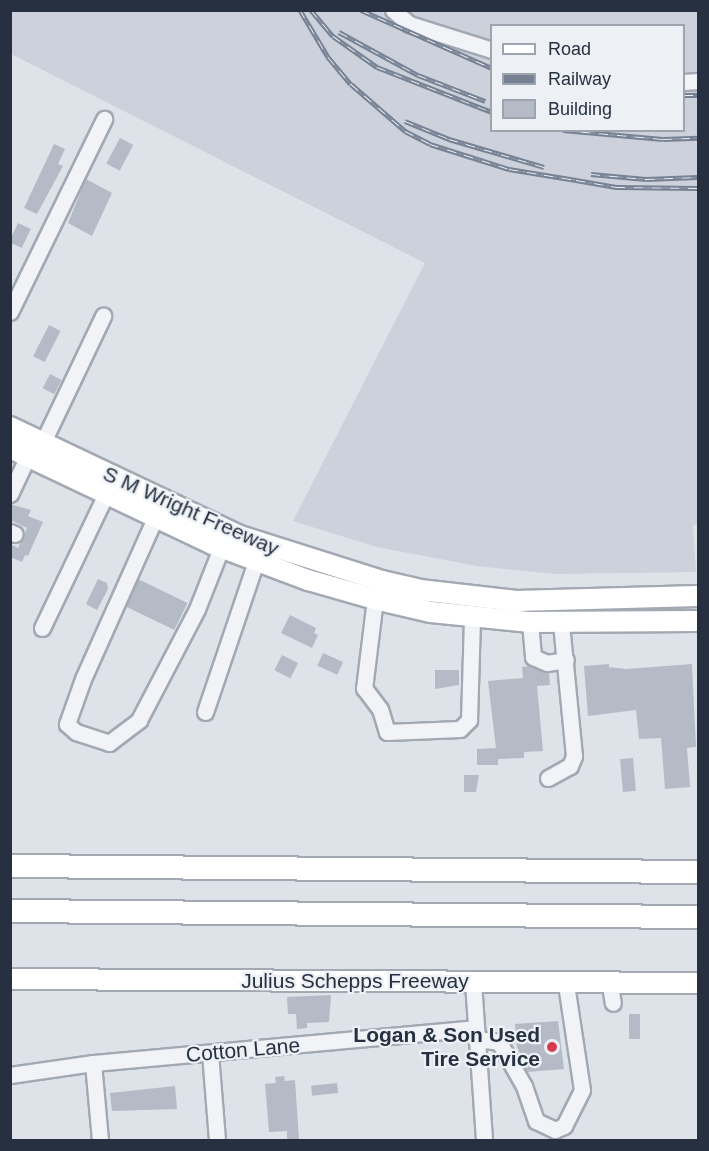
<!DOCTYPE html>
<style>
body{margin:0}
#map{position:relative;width:709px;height:1151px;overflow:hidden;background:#dee2e9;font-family:Helvetica,sans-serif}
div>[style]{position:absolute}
.built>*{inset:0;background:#ccd1db}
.building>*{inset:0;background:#b5bbc6;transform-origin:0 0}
.roads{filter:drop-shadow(2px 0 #a3a9b3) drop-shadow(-2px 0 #a3a9b3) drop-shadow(0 2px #a3a9b3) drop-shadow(0 -2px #a3a9b3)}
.minor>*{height:15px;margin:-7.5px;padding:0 7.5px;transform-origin:7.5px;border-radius:7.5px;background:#f1f3f7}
.major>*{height:20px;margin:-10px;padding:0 10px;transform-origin:10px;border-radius:10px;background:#fff}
.highway>*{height:22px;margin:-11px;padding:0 11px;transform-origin:11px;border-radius:11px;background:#fff}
.rail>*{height:5px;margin-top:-2.5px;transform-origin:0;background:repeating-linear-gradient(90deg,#edf1f6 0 9px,#768193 0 18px);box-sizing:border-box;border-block:2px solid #768193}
.dots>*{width:16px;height:16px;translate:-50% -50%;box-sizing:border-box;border:3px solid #edf1f6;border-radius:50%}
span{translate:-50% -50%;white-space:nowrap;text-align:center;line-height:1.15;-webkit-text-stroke:4.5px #edf1f6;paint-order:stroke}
.street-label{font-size:21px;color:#263040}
.poi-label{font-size:21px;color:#263040;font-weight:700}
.right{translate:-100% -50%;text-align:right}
.frame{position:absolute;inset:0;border:12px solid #263040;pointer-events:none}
.legend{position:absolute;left:490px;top:24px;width:195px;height:108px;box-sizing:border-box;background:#edf1f6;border:2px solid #9da4ad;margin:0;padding:8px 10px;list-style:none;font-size:18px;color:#263040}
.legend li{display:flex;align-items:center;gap:12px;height:30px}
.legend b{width:30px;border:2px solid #9da4ad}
</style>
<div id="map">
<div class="built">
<div style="clip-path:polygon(evenodd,10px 11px,698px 11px,698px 524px,693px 525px,696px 572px,555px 574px,477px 566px,377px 547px,293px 521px,425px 263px,11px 54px,10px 11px,492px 26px,684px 26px,684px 130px,492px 130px,492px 26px)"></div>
</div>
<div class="building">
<div style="left:120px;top:138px;width:15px;height:29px;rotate:28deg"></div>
<div style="clip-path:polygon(54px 144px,65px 149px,58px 164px,63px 166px,37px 214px,24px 208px)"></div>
<div style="clip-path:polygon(86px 179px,112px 193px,92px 236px,68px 223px)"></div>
<div style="left:18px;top:223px;width:14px;height:21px;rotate:25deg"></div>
<div style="left:49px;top:325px;width:13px;height:35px;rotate:27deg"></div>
<div style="left:50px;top:374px;width:13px;height:16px;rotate:27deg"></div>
<div style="clip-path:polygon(10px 504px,31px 510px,28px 516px,43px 522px,28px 556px,25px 555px,22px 562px,10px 557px,10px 544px,18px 548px,27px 528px,10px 520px)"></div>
<div style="clip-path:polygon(98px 579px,107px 583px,108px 589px,97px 610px,86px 604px)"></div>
<div style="left:138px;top:579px;width:55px;height:30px;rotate:26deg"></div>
<div style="clip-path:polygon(290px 615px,316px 628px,314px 633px,318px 635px,312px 648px,281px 633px)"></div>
<div style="left:323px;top:653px;width:22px;height:14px;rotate:24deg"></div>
<div style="left:282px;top:655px;width:18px;height:17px;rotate:27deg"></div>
<div style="clip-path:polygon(609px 664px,609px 667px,626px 669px,692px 664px,696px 747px,687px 748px,690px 787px,665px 789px,661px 738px,639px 739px,636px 710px,588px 716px,584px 666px)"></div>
<div style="clip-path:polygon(530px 666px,549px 672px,550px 685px,537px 686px,543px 751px,524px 752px,524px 758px,498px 759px,498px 765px,477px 765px,477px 749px,496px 748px,488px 681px,523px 678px,522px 667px)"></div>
<div style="clip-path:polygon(435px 670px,459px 670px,459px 685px,435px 689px)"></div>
<div style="left:633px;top:758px;width:33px;height:13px;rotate:85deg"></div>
<div style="clip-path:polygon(464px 775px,479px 775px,476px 792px,464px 792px)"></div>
<div style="clip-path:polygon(331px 995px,329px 1022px,307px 1023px,307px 1028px,297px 1029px,296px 1014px,288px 1014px,287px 997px)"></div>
<div style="left:629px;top:1014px;width:11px;height:25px"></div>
<div style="clip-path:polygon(558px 1021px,564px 1069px,527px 1072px,517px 1047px,515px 1024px)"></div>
<div style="clip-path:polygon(284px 1076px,285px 1081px,295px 1080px,299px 1140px,287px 1140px,287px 1131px,269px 1132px,265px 1084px,276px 1083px,275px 1077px)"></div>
<div style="left:337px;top:1083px;width:10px;height:26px;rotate:84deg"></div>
<div style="clip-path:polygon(175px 1086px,177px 1109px,112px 1111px,110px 1093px)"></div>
</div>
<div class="roads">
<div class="minor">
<div style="left:393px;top:10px;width:21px;rotate:41deg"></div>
<div style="left:409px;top:24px;width:87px;rotate:17.4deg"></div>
<div style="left:684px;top:82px;width:14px;rotate:-4deg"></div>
<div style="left:10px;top:312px;width:215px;rotate:-64deg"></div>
<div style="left:43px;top:442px;width:140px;rotate:-64.5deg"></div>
<div style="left:10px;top:494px;width:42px;rotate:-64.7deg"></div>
<div style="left:155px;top:518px;width:176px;rotate:114.1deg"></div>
<div style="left:83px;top:679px;width:48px;rotate:109.6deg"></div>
<div style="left:67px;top:724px;width:12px;rotate:42deg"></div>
<div style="left:76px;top:732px;width:35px;rotate:18deg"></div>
<div style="left:109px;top:743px;width:38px;rotate:-37deg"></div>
<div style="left:139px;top:720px;width:125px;rotate:-62.4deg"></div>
<div style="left:197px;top:609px;width:66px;rotate:-68.5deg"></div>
<div style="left:10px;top:532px;width:5px;rotate:22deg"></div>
<div style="left:375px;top:599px;width:90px;rotate:97deg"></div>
<div style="left:364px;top:688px;width:26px;rotate:53deg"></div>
<div style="left:380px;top:709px;width:24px;rotate:73deg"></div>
<div style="left:387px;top:732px;width:73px;rotate:-2.4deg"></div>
<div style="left:460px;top:729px;width:13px;rotate:-45deg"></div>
<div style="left:469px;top:720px;width:103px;rotate:-88.3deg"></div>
<div style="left:530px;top:622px;width:35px;rotate:85deg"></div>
<div style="left:533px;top:657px;width:15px;rotate:23deg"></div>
<div style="left:547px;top:663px;width:19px;rotate:-9deg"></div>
<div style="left:42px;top:628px;width:148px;rotate:-64.5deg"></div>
<div style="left:205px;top:712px;width:159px;rotate:-71.3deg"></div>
<div style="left:548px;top:778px;width:25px;rotate:-29deg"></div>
<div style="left:570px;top:766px;width:11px;rotate:-68deg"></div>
<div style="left:574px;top:756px;width:133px;rotate:-95.6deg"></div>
<div style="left:473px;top:982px;width:158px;rotate:86deg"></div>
<div style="left:610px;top:985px;width:18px;rotate:81deg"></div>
<div style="left:476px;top:1039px;width:23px;rotate:7deg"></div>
<div style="left:499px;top:1042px;width:51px;rotate:60.4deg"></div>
<div style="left:524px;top:1086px;width:37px;rotate:71deg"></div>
<div style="left:536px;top:1121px;width:21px;rotate:25deg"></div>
<div style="left:555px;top:1130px;width:10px;rotate:-24deg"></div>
<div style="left:564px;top:1126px;width:40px;rotate:-63.4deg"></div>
<div style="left:582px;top:1090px;width:107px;rotate:-98.6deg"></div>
<div style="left:210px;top:1053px;width:87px;rotate:85.4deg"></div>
<div style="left:93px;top:1063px;width:77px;rotate:84.8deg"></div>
<div style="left:10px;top:1075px;width:84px;rotate:-8.2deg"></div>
<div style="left:93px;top:1063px;width:384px;rotate:-5.2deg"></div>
</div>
<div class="major">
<div style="left:10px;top:427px;width:255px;rotate:25.4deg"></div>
<div style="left:240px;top:536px;width:149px;rotate:17.6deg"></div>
<div style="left:382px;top:581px;width:39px;rotate:13deg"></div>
<div style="left:420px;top:590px;width:97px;rotate:6.5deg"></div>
<div style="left:516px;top:601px;width:182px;rotate:-1.6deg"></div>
<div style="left:10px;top:448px;width:224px;rotate:25.4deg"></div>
<div style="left:212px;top:544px;width:103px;rotate:20.6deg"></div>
<div style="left:308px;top:580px;width:70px;rotate:15.8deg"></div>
<div style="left:375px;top:599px;width:57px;rotate:13.1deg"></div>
<div style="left:431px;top:612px;width:100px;rotate:5.8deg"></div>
<div style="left:530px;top:622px;width:168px;rotate:-0.3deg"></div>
<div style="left:10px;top:979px;width:688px;rotate:0.33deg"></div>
</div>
<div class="highway">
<div style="left:10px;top:866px;width:688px;rotate:0.5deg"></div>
<div style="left:10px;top:911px;width:688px;rotate:0.5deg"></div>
</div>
</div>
<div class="rail">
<div style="left:300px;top:10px;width:55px;rotate:59.2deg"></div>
<div style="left:328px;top:57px;width:35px;rotate:50deg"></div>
<div style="left:351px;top:84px;width:72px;rotate:41deg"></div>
<div style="left:405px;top:131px;width:28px;rotate:27deg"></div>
<div style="left:430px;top:144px;width:83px;rotate:17.6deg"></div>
<div style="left:509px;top:169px;width:68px;rotate:9.3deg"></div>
<div style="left:576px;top:180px;width:41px;rotate:9.9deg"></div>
<div style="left:616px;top:187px;width:82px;rotate:0.7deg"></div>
<div style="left:311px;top:10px;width:34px;rotate:50deg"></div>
<div style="left:333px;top:36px;width:54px;rotate:35.2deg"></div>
<div style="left:377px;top:67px;width:123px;rotate:21.4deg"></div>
<div style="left:361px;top:10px;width:143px;rotate:23.9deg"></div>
<div style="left:339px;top:32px;width:90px;rotate:28.6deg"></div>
<div style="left:418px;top:75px;width:72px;rotate:21.2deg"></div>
<div style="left:684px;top:95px;width:14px"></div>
<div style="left:405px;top:121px;width:48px;rotate:22.2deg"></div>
<div style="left:449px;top:139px;width:99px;rotate:16.4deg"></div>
<div style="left:563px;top:130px;width:100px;rotate:5.1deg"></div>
<div style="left:663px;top:139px;width:35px;rotate:-2deg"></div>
<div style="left:591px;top:174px;width:55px;rotate:5.2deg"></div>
<div style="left:646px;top:179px;width:52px;rotate:-2.2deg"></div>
</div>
<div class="dots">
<div style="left:552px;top:1047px;background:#d63a51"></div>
</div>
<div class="street-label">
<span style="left:191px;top:511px;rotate:24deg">S M Wright Freeway</span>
<span style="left:355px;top:981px">Julius Schepps Freeway</span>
<span style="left:243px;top:1050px;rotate:-5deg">Cotton Lane</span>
</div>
<div class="poi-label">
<span class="right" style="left:540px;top:1047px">Logan &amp; Son Used<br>Tire Service</span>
</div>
<div class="frame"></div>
<ul class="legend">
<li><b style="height:8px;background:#fff"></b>Road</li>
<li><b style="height:8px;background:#768193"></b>Railway</li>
<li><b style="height:16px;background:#b5bbc6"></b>Building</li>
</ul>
</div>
